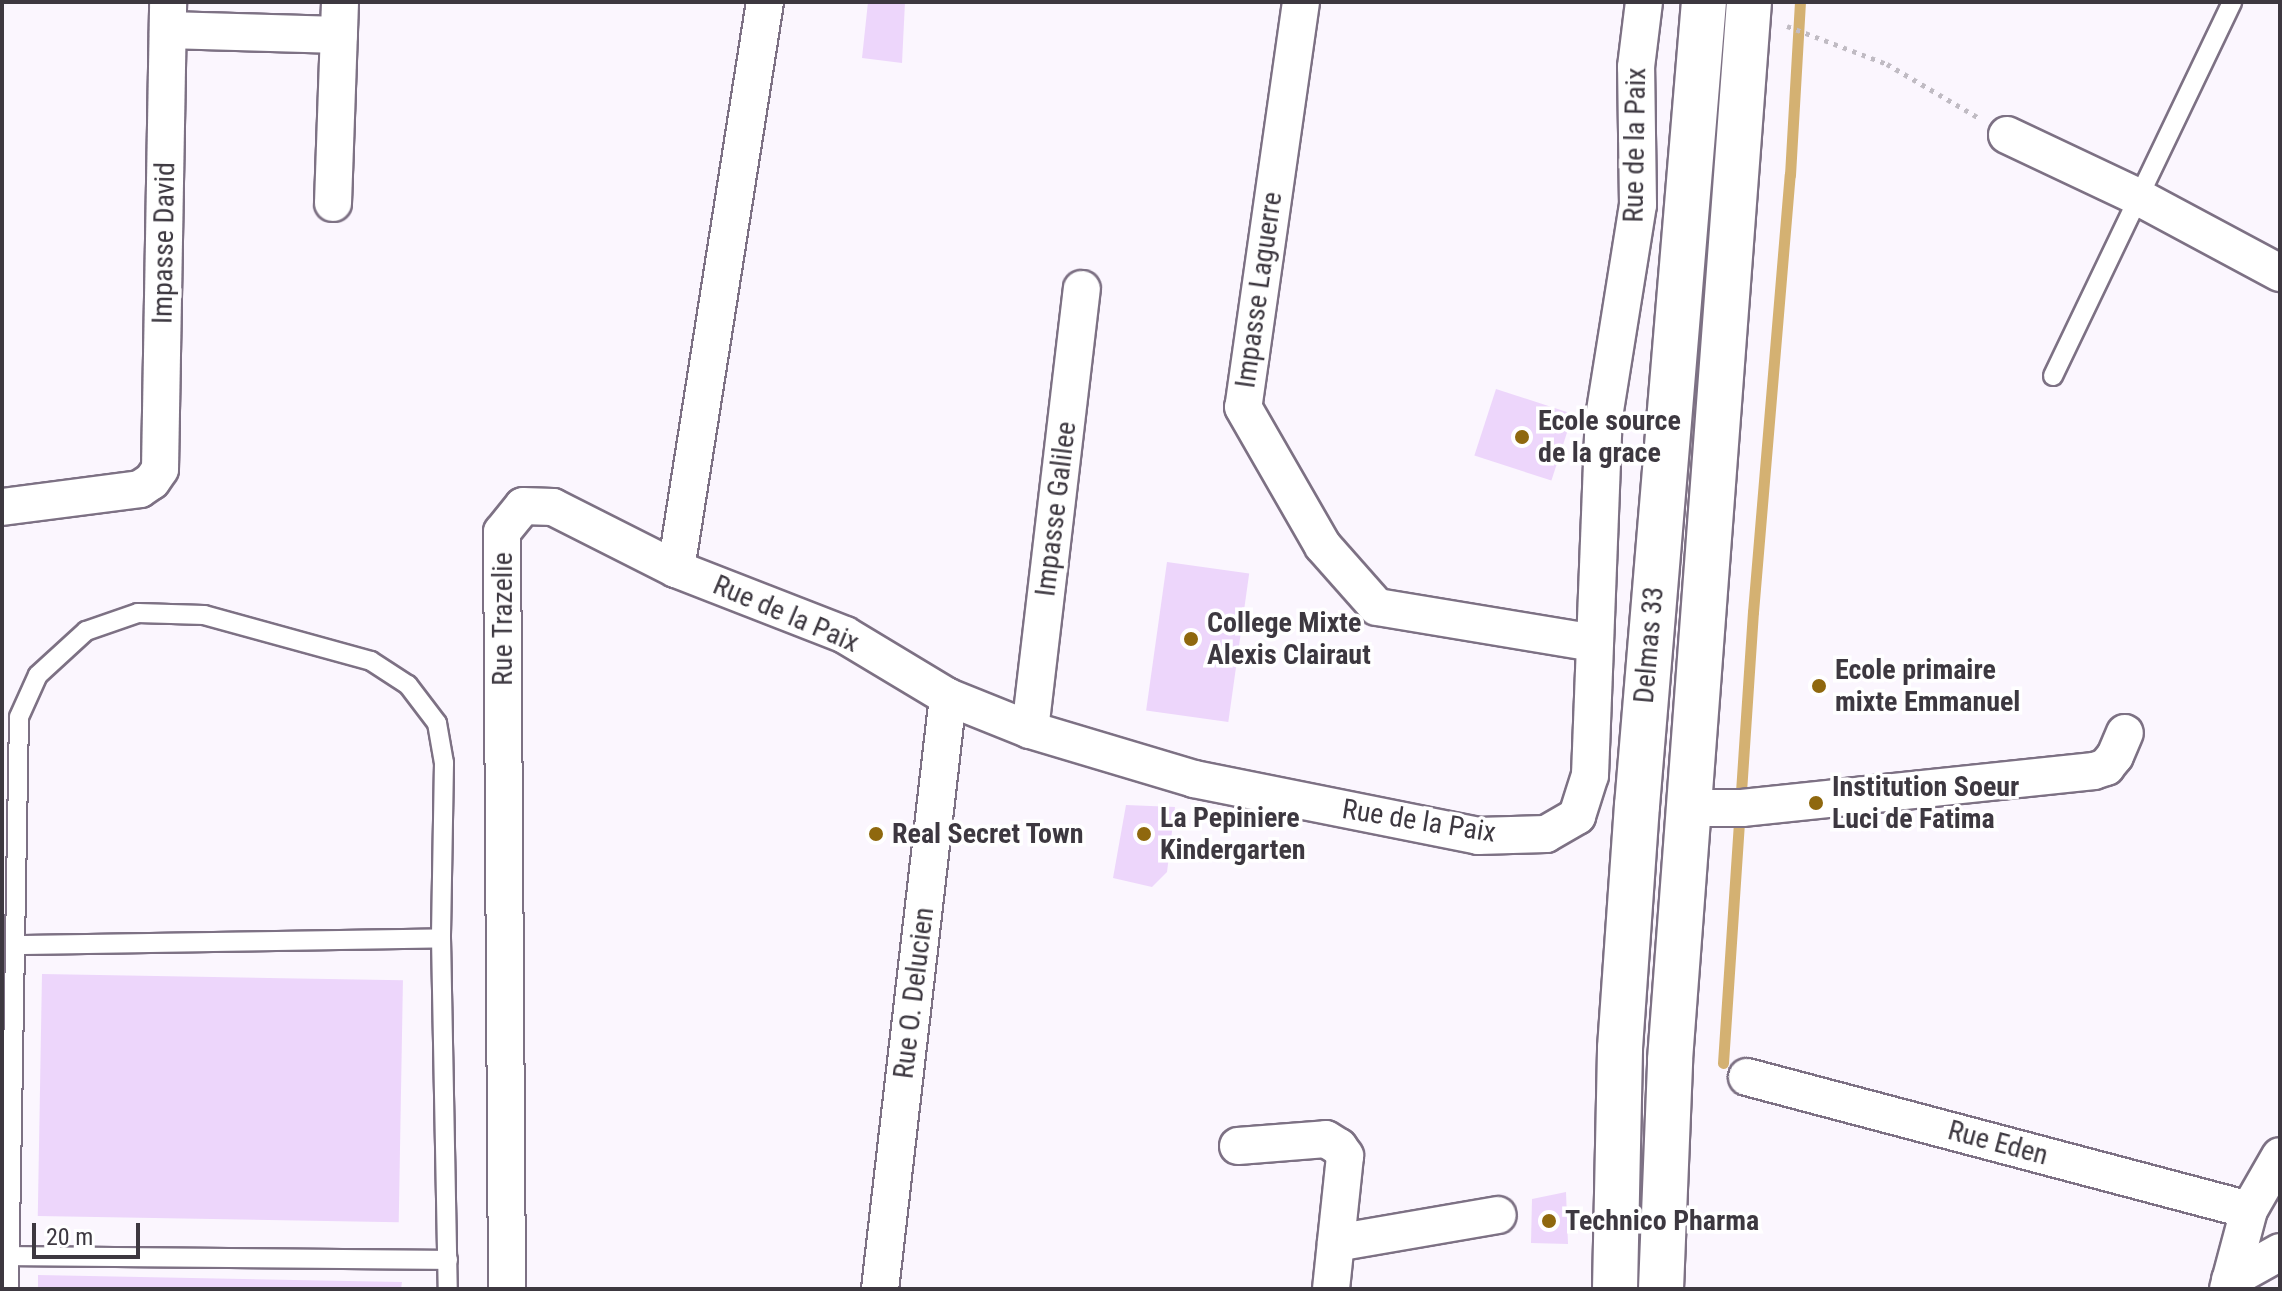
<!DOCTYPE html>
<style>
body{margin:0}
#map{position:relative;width:2282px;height:1291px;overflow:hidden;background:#fbf6fe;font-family:"Roboto Condensed",sans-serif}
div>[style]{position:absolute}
.stream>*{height:11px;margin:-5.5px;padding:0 5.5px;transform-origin:5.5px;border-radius:5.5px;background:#d4b172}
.building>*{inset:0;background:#edd6fb;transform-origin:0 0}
.path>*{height:5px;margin-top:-2.5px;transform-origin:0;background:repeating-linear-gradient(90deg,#c0bbc3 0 4px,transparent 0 10px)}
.roads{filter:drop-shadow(2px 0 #7d7184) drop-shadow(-2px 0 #7d7184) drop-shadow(0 2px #7d7184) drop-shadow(0 -2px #7d7184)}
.service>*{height:18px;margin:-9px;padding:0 9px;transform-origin:9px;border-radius:9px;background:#fff}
.minor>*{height:36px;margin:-18px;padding:0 18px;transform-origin:18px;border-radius:18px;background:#fff}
.secondary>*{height:44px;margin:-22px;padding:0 22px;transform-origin:22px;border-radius:22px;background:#fff}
.dots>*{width:22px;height:22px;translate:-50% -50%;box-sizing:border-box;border:4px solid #fff;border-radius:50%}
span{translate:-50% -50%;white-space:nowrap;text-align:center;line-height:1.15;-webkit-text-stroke:7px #fff;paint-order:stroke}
.street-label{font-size:28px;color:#3d3840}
.poi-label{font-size:28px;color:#3d3840;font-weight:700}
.left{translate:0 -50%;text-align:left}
.frame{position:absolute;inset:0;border:4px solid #3d3840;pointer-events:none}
.scale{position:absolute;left:32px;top:1223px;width:108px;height:36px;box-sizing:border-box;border:4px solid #3d3840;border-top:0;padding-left:10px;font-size:24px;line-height:28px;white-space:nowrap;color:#3d3840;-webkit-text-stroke:6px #fff;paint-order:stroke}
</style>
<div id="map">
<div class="stream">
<div style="left:1723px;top:1063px;width:452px;rotate:-86.2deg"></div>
<div style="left:1753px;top:612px;width:439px;rotate:-85.2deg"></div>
<div style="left:1790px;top:175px;width:173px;rotate:-86.7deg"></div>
</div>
<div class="building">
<div style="clip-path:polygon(868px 2px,905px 2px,902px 63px,862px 58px)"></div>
<div style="left:1496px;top:389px;width:81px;height:70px;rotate:18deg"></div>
<div style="left:1167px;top:562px;width:83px;height:150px;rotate:8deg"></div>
<div style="clip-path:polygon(1126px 805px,1175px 807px,1167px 872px,1152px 887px,1113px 878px)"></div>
<div style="left:42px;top:974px;width:361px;height:242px;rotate:1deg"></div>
<div style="clip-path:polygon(1566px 1192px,1568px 1244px,1531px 1243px,1532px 1199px)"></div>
<div style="clip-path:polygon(38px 1275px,402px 1282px,401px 1289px,38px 1289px)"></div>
</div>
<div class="path">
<div style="left:1787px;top:26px;width:107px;rotate:20.8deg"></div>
<div style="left:1887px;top:64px;width:107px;rotate:30.4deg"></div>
</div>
<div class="roads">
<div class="service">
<div style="left:2053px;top:376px;width:415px;rotate:-64.4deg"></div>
<div style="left:17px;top:945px;width:424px;rotate:-0.9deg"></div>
<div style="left:10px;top:1256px;width:438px;rotate:0.5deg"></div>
<div style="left:9px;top:1289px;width:572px;rotate:-89deg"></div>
<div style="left:19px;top:717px;width:46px;rotate:-65.7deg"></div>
<div style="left:38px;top:675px;width:65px;rotate:-42.5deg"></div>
<div style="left:86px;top:631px;width:55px;rotate:-19.1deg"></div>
<div style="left:138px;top:613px;width:66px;rotate:1.7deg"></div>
<div style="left:204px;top:615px;width:173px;rotate:15.4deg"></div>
<div style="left:371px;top:661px;width:44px;rotate:33deg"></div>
<div style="left:408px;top:685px;width:48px;rotate:52.7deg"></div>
<div style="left:437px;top:723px;width:41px;rotate:80.1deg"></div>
<div style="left:444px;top:763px;width:175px;rotate:91deg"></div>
<div style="left:441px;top:938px;width:351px;rotate:88.9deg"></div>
</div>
<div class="minor">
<div style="left:1301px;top:2px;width:409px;rotate:98.1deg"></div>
<div style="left:1243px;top:407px;width:160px;rotate:60.1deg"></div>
<div style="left:1323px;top:546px;width:81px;rotate:48.5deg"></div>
<div style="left:1377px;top:607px;width:220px;rotate:9.4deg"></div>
<div style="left:168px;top:30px;width:171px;rotate:1.7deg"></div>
<div style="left:2007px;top:135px;width:147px;rotate:25.3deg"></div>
<div style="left:2140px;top:198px;width:159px;rotate:28.2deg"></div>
<div style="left:333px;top:203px;width:201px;rotate:-88deg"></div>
<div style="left:2px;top:507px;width:139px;rotate:-7.4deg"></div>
<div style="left:140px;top:489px;width:14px;rotate:-34deg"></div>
<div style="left:152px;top:481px;width:14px;rotate:-56deg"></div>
<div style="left:160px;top:469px;width:467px;rotate:-89deg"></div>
<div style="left:676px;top:569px;width:181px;rotate:21.3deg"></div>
<div style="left:845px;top:635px;width:120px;rotate:31deg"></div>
<div style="left:948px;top:697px;width:88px;rotate:21.9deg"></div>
<div style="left:1030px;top:730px;width:171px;rotate:16.6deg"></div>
<div style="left:1194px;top:779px;width:290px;rotate:11.3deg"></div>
<div style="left:1478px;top:836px;width:68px;rotate:-1.7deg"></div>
<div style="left:1546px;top:834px;width:36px;rotate:-30deg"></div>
<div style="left:1577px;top:816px;width:43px;rotate:-72.4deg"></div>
<div style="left:1590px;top:775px;width:358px;rotate:-87.8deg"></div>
<div style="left:1604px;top:417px;width:215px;rotate:-80.9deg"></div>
<div style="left:1638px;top:205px;width:138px;rotate:-90.8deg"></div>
<div style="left:1636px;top:67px;width:65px;rotate:-83deg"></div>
<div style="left:1030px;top:730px;width:444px;rotate:-83.3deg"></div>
<div style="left:1691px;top:808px;width:51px"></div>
<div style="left:1742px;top:808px;width:354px;rotate:-6deg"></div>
<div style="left:2094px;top:771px;width:13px;rotate:-18deg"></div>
<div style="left:2106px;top:767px;width:14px;rotate:-51deg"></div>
<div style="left:2115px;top:756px;width:25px;rotate:-67deg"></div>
<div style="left:1747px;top:1077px;width:519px;rotate:14.84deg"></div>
<div style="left:1238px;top:1146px;width:88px;rotate:-4.5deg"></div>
<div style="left:1326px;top:1139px;width:15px;rotate:32deg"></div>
<div style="left:1339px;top:1147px;width:11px;rotate:56deg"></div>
<div style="left:1345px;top:1156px;width:134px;rotate:96deg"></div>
<div style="left:1336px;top:1243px;width:164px;rotate:-9.8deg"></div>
<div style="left:2230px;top:1280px;width:57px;rotate:-29.2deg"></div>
<div style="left:507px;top:1289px;width:757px;rotate:-90.38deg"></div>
<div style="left:502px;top:532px;width:33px;rotate:-51deg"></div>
<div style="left:523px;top:506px;width:30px;rotate:2deg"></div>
<div style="left:553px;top:507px;width:138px;rotate:26.8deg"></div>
<div style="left:676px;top:569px;width:574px;rotate:-81.08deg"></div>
<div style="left:880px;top:1289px;width:596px;rotate:-83.45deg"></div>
<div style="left:2228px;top:1289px;width:82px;rotate:-75.1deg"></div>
<div style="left:2249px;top:1210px;width:62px;rotate:-60.1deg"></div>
</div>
<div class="secondary">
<div style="left:1615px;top:1289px;width:241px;rotate:-88.8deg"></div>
<div style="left:1620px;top:1048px;width:243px;rotate:-86deg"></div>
<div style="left:1637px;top:806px;width:807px;rotate:-85.24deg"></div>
<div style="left:1661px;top:1289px;width:229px;rotate:-87.7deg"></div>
<div style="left:1670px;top:1060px;width:1061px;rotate:-85.73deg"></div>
</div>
</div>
<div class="dots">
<div style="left:1522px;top:437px;background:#8f680e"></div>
<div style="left:1191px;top:639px;background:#8f680e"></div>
<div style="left:1819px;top:686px;background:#8f680e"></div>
<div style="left:1816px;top:803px;background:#8f680e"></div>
<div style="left:876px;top:834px;background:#8f680e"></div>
<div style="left:1144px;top:834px;background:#8f680e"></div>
<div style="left:1549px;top:1221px;background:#8f680e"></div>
</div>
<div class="street-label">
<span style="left:1635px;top:145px;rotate:-89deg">Rue de la Paix</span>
<span style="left:164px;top:243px;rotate:-89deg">Impasse David</span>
<span style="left:1259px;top:290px;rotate:-82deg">Impasse Laguerre</span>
<span style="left:1056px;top:509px;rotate:-83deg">Impasse Galilee</span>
<span style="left:786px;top:614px;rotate:23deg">Rue de la Paix</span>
<span style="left:503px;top:619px;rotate:-90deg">Rue Trazelie</span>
<span style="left:1649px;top:645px;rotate:-85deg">Delmas 33</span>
<span style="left:1419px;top:821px;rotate:9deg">Rue de la Paix</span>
<span style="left:914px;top:993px;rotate:-83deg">Rue O. Delucien</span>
<span style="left:1998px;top:1143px;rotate:15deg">Rue Eden</span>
</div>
<div class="poi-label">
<span class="left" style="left:1538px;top:437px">Ecole source<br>de la grace</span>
<span class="left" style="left:1207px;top:639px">College Mixte<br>Alexis Clairaut</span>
<span class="left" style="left:1835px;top:686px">Ecole primaire<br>mixte Emmanuel</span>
<span class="left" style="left:1832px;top:803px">Institution Soeur<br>Luci de Fatima</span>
<span class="left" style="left:1160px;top:834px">La Pepiniere<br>Kindergarten</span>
<span class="left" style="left:892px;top:834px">Real Secret Town</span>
<span class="left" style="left:1565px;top:1221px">Technico Pharma</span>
</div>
<div class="frame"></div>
<div class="scale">20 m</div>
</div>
